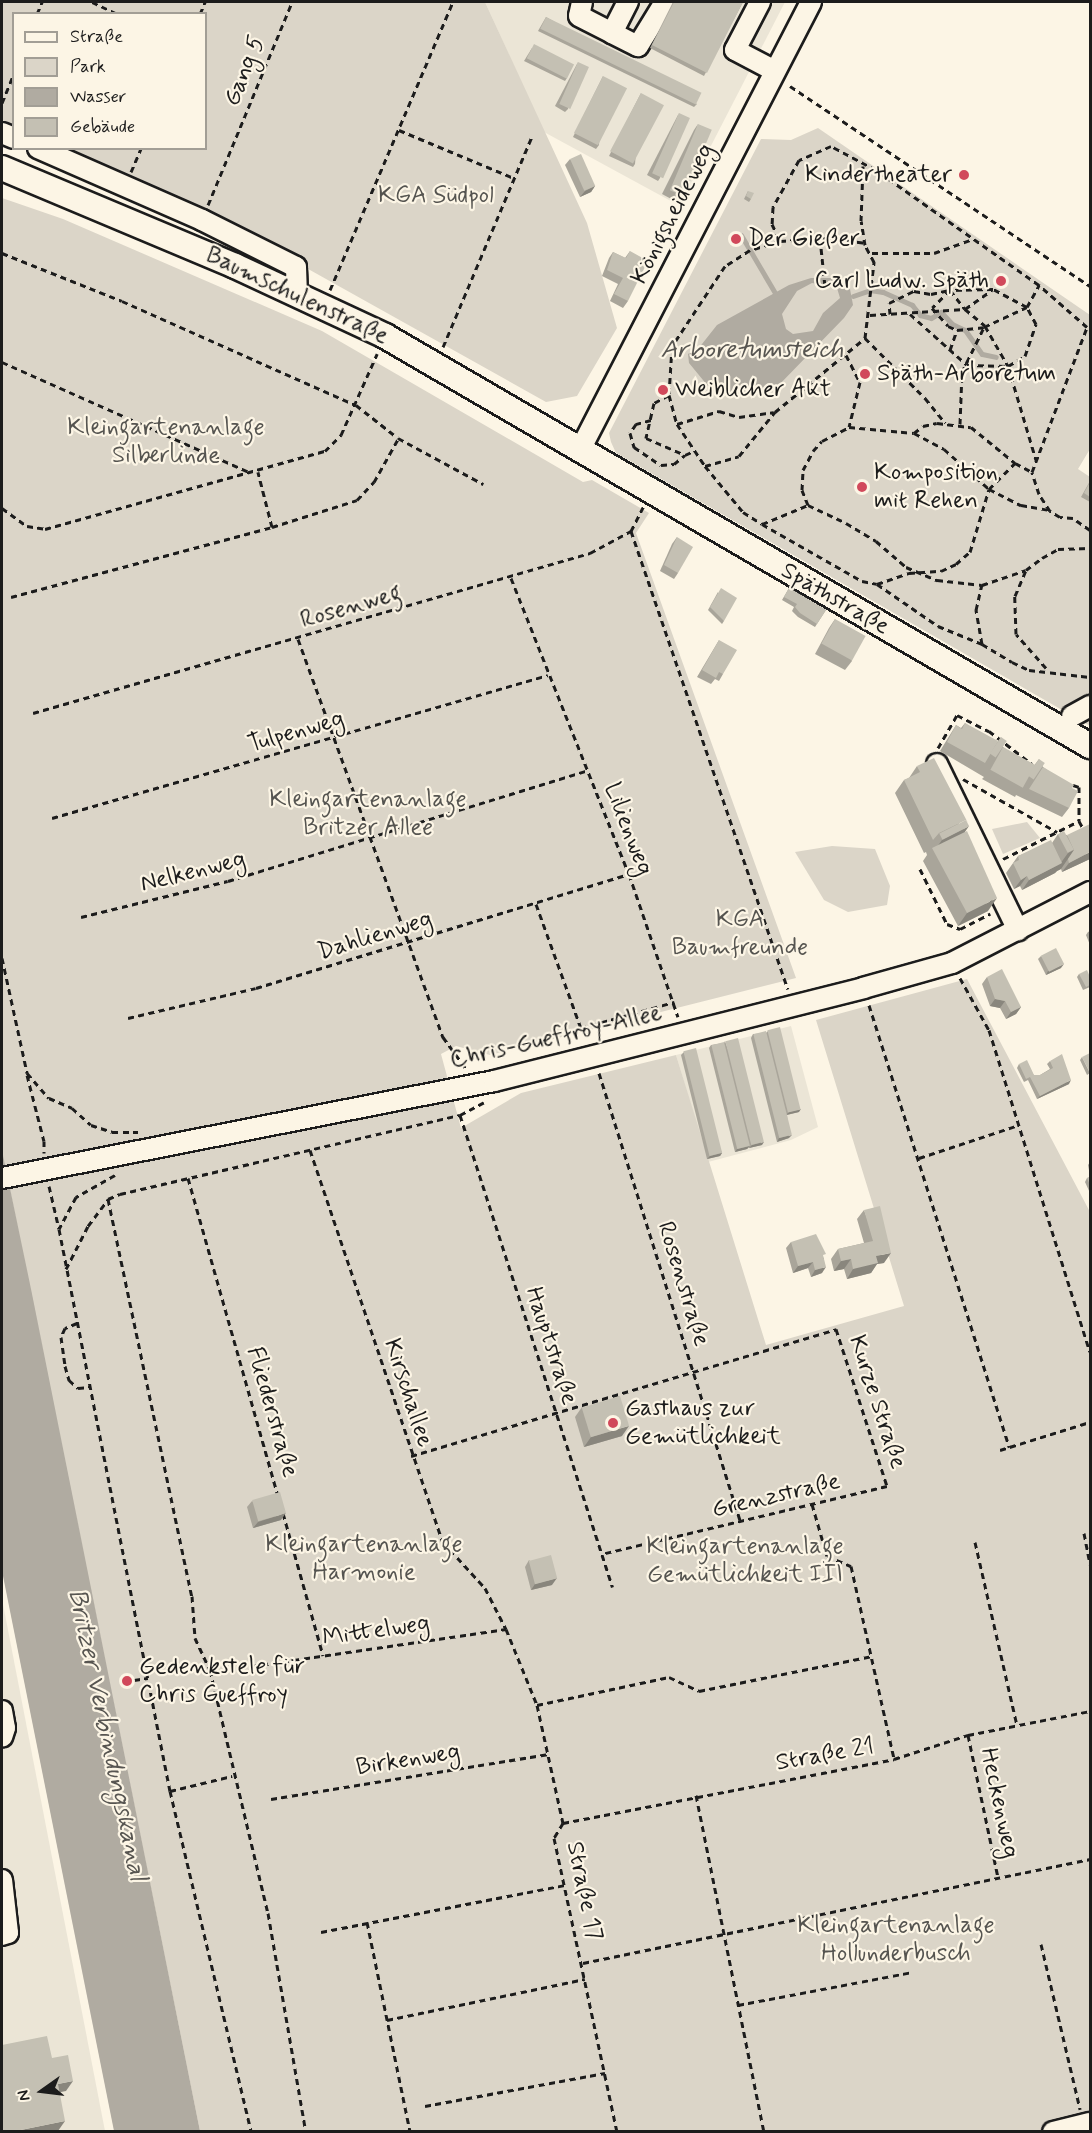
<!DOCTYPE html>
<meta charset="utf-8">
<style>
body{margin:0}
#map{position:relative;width:1092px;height:2133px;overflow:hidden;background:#fcf5e5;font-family:Mynerve,sans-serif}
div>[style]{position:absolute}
.built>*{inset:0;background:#ebe5d6}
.green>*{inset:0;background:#dbd5c8}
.water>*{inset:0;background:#b0aba1}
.stream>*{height:5px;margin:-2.5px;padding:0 2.5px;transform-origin:2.5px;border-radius:2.5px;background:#b0aba1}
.path>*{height:3px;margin-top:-1.5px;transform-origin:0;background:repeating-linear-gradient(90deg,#1c1c1c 0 6px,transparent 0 10.5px)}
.roads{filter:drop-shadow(2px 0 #1c1c1c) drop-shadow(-2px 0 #1c1c1c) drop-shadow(0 2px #1c1c1c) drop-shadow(0 -2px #1c1c1c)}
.minor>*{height:20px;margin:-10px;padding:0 10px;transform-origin:10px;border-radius:10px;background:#fcf5e5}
.major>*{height:24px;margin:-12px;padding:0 12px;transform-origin:12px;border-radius:12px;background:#fcf5e5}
.wall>*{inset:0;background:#a9a59a}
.shaded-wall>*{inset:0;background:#89867d}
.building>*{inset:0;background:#c4c0b3;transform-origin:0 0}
.dots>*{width:16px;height:16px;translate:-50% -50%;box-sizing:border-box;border:3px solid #fcf5e5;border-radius:50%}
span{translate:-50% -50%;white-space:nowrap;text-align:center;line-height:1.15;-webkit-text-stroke:4.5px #fcf5e5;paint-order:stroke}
.street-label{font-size:24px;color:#1c1c1c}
.poi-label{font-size:24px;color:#1c1c1c}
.right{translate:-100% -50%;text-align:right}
.left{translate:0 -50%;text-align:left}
.park-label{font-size:24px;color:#555450}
.water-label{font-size:26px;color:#575551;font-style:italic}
.frame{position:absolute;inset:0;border:3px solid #1c1c1c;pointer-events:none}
.legend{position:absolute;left:12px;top:12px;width:195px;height:138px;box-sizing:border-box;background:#fcf5e5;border:2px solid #a29e95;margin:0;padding:8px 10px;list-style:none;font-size:18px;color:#1c1c1c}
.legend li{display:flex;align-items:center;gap:12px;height:30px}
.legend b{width:30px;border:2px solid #a29e95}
.north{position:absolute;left:12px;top:2061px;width:60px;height:60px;-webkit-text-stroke:4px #fcf5e5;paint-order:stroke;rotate:256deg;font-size:16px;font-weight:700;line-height:24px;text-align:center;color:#1c1c1c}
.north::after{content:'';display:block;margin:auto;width:21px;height:27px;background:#1c1c1c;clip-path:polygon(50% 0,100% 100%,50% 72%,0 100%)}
</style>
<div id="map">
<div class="built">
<div style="clip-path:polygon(485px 2px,785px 2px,680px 206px,544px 132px)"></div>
<div style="clip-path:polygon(791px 1026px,818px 1127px,791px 1140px,708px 1162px,676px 1055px)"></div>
<div style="clip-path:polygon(2px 1599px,105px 2131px,2px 2131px)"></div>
</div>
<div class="green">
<div style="clip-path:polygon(2px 2px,485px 2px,587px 223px,617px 328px,577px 396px,546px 402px,208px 213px,64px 149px,206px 148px,206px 14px,14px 14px,13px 126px,2px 120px)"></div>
<div style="clip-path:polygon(818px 128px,1090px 315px,1090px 449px,1078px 469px,1090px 477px,1090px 726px,616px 453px,611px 442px,609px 433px,761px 139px,791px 140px)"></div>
<div style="clip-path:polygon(2px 198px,63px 219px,322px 331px,583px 482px,592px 480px,649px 513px,636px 533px,796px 978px,490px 1055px,456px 1046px,441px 1054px,461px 1128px,521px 1093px,676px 1055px,766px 1345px,904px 1306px,816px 1020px,967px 979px,1090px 1212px,1090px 2131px,200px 2131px,2px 1150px)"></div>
<div style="clip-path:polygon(1027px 822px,1040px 838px,1003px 854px,992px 829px)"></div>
<div style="clip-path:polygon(832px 846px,875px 849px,890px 886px,887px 905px,848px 912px,824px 900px,795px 852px)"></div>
</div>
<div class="water">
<div style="clip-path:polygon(evenodd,811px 278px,832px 278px,850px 289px,853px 305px,844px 318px,777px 387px,733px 395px,712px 391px,689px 363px,688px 354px,702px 344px,717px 325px,789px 285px,811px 278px,812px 283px,837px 288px,840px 298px,823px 313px,813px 331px,793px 334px,786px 329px,782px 314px,797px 291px,812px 283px)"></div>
<div style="clip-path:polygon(2px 1150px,31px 1289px,200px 2131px,114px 2131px,2px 1571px)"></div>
</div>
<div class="stream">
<div style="left:741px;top:235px;width:67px;rotate:59.6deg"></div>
<div style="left:853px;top:296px;width:18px;rotate:-19deg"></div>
<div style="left:870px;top:290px;width:13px;rotate:9deg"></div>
<div style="left:883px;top:292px;width:32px;rotate:24deg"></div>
<div style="left:912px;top:305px;width:13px;rotate:51deg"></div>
<div style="left:920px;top:315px;width:11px;rotate:15deg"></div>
<div style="left:931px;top:318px;width:12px;rotate:-31deg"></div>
<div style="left:941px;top:312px;width:16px;rotate:47deg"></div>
<div style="left:952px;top:324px;width:14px;rotate:25deg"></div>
<div style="left:965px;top:330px;width:29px;rotate:55deg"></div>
<div style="left:982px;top:354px;width:14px;rotate:12deg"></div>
</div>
<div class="path">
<div style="left:92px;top:2px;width:29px;rotate:25deg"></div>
<div style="left:37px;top:14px;width:13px;rotate:-67deg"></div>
<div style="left:200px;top:14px;width:13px;rotate:-67deg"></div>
<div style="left:790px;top:86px;width:361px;rotate:33.7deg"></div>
<div style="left:2px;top:103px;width:32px;rotate:-68deg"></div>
<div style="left:399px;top:130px;width:125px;rotate:22.7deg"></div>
<div style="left:131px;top:172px;width:26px;rotate:-67deg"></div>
<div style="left:208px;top:205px;width:220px;rotate:-67.5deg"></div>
<div style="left:820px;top:238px;width:48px;rotate:84.1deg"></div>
<div style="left:780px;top:241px;width:46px;rotate:-3.7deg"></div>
<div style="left:826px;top:238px;width:39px;rotate:7deg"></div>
<div style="left:2px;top:253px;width:129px;rotate:21.8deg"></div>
<div style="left:122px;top:301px;width:256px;rotate:24deg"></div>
<div style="left:356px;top:405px;width:53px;rotate:38.2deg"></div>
<div style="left:398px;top:438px;width:97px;rotate:28.4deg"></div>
<div style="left:872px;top:253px;width:62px"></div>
<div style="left:934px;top:253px;width:41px;rotate:-19.7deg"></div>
<div style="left:330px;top:290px;width:313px;rotate:-66.9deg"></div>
<div style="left:890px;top:314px;width:11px;rotate:-95deg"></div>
<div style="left:889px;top:303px;width:28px;rotate:-26deg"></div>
<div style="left:914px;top:291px;width:17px;rotate:10deg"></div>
<div style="left:931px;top:294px;width:19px;rotate:-12deg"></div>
<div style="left:950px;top:290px;width:24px;rotate:52deg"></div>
<div style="left:965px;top:309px;width:33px;rotate:-35deg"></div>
<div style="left:910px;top:314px;width:76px;rotate:41.8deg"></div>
<div style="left:967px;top:365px;width:41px;rotate:1.4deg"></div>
<div style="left:1008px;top:366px;width:20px;rotate:-30deg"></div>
<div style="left:1025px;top:356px;width:34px;rotate:-71deg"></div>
<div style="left:1036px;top:324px;width:19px;rotate:-118deg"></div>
<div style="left:1027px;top:307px;width:38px;rotate:-152deg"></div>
<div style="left:993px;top:289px;width:43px;rotate:178.7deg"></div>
<div style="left:950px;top:290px;width:25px;rotate:135deg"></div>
<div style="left:932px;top:308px;width:24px;rotate:48deg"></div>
<div style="left:948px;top:326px;width:10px;rotate:24deg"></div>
<div style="left:957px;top:330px;width:27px;rotate:-6deg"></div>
<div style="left:870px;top:315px;width:95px;rotate:-3.6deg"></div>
<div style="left:965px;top:309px;width:26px;rotate:40deg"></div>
<div style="left:985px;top:326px;width:46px;rotate:60.1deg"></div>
<div style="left:1008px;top:366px;width:98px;rotate:73.4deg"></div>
<div style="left:865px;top:338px;width:85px;rotate:45deg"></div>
<div style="left:925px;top:398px;width:32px;rotate:51deg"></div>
<div style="left:443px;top:347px;width:229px;rotate:-67.1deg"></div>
<div style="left:950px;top:350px;width:21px;rotate:-71deg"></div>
<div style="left:846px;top:355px;width:30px;rotate:63deg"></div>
<div style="left:860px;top:382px;width:46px;rotate:103.7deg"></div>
<div style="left:2px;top:362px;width:270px;rotate:24deg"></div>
<div style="left:669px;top:395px;width:17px;rotate:152deg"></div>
<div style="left:654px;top:403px;width:36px;rotate:103deg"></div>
<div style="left:646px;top:438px;width:43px;rotate:23.6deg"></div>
<div style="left:685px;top:455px;width:10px;rotate:-24deg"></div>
<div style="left:651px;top:420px;width:16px;rotate:165deg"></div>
<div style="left:636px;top:424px;width:11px;rotate:124deg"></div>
<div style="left:630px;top:433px;width:15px;rotate:74deg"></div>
<div style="left:634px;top:447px;width:32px;rotate:34deg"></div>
<div style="left:661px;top:465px;width:13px;rotate:-4deg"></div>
<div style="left:674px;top:464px;width:14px;rotate:-39deg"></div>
<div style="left:677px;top:424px;width:44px;rotate:-17.2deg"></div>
<div style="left:719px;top:411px;width:21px;rotate:17deg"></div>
<div style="left:739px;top:417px;width:35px;rotate:-8deg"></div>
<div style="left:960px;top:424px;width:52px;rotate:-87.8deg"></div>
<div style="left:962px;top:372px;width:50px;rotate:-63.9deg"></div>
<div style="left:984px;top:327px;width:47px;rotate:-24.9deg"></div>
<div style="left:1027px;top:307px;width:25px;rotate:-61deg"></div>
<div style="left:914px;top:433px;width:11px;rotate:-38deg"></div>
<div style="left:923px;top:426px;width:14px;rotate:-12deg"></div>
<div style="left:937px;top:423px;width:34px;rotate:7deg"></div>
<div style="left:971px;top:427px;width:57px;rotate:39.3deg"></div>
<div style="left:705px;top:466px;width:35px;rotate:-16deg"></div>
<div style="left:739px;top:456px;width:57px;rotate:-50.7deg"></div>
<div style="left:775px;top:412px;width:117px;rotate:-39.4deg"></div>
<div style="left:865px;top:338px;width:77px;rotate:-83.2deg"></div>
<div style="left:874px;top:262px;width:19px;rotate:-118deg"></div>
<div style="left:865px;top:245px;width:24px;rotate:-99deg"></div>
<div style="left:861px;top:221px;width:55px;rotate:-87.9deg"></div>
<div style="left:808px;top:505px;width:16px;rotate:-112deg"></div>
<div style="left:802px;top:490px;width:20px;rotate:-87deg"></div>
<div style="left:803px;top:470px;width:21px;rotate:-62deg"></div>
<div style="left:813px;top:451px;width:13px;rotate:-48deg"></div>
<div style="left:822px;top:441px;width:30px;rotate:-27deg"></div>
<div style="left:849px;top:427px;width:65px;rotate:5.3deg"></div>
<div style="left:914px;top:433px;width:34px;rotate:28deg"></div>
<div style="left:944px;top:449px;width:60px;rotate:41.6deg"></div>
<div style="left:989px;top:489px;width:36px;rotate:27deg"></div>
<div style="left:1021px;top:505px;width:28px;rotate:10deg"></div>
<div style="left:2px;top:508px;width:31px;rotate:36deg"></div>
<div style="left:27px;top:526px;width:18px;rotate:9deg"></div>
<div style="left:45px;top:529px;width:291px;rotate:-15.6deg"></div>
<div style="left:325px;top:451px;width:23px;rotate:-45deg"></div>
<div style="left:341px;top:435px;width:89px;rotate:-66deg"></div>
<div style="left:762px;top:524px;width:50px;rotate:-22.4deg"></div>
<div style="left:808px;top:505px;width:42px;rotate:25.3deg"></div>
<div style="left:846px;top:523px;width:35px;rotate:31deg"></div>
<div style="left:876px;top:541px;width:40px;rotate:41deg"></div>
<div style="left:906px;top:567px;width:34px;rotate:23deg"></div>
<div style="left:937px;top:580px;width:45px;rotate:6.3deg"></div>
<div style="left:982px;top:585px;width:46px;rotate:-18.8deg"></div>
<div style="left:272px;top:527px;width:89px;rotate:-17.6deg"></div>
<div style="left:357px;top:500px;width:25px;rotate:-47deg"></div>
<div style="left:374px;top:482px;width:49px;rotate:-60.8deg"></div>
<div style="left:1090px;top:530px;width:21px;rotate:-145deg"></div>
<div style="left:1073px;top:518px;width:13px;rotate:-176deg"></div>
<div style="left:1060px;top:517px;width:12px;rotate:-149deg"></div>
<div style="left:1050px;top:511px;width:20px;rotate:-123deg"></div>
<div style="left:1039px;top:494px;width:23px;rotate:-108deg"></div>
<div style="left:1032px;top:472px;width:155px;rotate:-69.2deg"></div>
<div style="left:1087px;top:327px;width:64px;rotate:-138.8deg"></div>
<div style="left:1039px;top:285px;width:199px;rotate:-144.8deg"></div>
<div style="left:876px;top:170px;width:51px;rotate:-151.9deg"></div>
<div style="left:831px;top:146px;width:35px;rotate:156deg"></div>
<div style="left:799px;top:160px;width:54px;rotate:119deg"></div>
<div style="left:773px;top:207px;width:17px;rotate:93deg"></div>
<div style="left:772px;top:224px;width:19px;rotate:65deg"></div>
<div style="left:780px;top:241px;width:31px;rotate:163deg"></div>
<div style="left:750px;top:250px;width:30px;rotate:147deg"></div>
<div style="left:725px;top:266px;width:96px;rotate:123.5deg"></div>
<div style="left:672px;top:346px;width:49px;rotate:93.5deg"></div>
<div style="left:669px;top:395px;width:30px;rotate:75deg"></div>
<div style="left:677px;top:424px;width:50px;rotate:56.3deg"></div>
<div style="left:705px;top:466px;width:60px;rotate:50.4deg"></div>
<div style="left:743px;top:512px;width:22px;rotate:32deg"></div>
<div style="left:762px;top:524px;width:115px;rotate:29.7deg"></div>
<div style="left:862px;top:581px;width:15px;rotate:11deg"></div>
<div style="left:877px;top:584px;width:74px;rotate:34.5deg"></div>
<div style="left:938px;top:626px;width:48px;rotate:22.2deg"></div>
<div style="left:982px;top:644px;width:35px;rotate:31deg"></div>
<div style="left:1012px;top:662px;width:19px;rotate:25deg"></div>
<div style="left:1029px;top:670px;width:61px;rotate:6.5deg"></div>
<div style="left:631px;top:531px;width:484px;rotate:71.1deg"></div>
<div style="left:511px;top:578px;width:319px;rotate:68.3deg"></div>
<div style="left:629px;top:874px;width:151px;rotate:71.1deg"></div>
<div style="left:877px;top:584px;width:34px;rotate:-19deg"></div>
<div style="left:909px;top:573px;width:32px;rotate:-4deg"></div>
<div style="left:941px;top:571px;width:17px;rotate:-25deg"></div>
<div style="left:956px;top:564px;width:18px;rotate:-41deg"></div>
<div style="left:970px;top:552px;width:66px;rotate:-73.2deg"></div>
<div style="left:989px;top:489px;width:37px;rotate:-45deg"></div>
<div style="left:1015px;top:463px;width:19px;rotate:28deg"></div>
<div style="left:11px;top:597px;width:270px;rotate:-15deg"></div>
<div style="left:272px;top:527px;width:57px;rotate:-104.3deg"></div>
<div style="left:298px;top:639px;width:424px;rotate:70deg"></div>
<div style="left:443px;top:1037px;width:39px;rotate:54deg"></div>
<div style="left:982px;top:644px;width:35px;rotate:-100deg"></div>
<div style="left:976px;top:610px;width:26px;rotate:-77deg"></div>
<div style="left:1046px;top:668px;width:45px;rotate:-131.4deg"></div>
<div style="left:1016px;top:634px;width:38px;rotate:-92deg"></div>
<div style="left:1015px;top:596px;width:28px;rotate:-67deg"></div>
<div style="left:1026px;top:570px;width:20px;rotate:-37deg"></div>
<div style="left:1042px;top:558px;width:18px;rotate:-29deg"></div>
<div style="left:1058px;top:549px;width:32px;rotate:-2deg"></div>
<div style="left:33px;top:713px;width:580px;rotate:-16.03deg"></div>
<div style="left:590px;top:553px;width:47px;rotate:-28.2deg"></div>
<div style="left:631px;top:531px;width:27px;rotate:-63deg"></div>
<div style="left:938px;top:748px;width:38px;rotate:-60deg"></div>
<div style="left:957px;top:715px;width:36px;rotate:27deg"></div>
<div style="left:989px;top:731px;width:54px;rotate:37.5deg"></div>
<div style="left:963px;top:779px;width:108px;rotate:29.4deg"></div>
<div style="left:1073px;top:785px;width:6px;rotate:18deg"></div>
<div style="left:1079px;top:787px;width:34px;rotate:90deg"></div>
<div style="left:1079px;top:821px;width:10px;rotate:61deg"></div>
<div style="left:1084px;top:830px;width:7px;rotate:-34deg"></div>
<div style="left:52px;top:818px;width:516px;rotate:-16.08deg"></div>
<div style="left:1003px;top:859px;width:85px;rotate:-26.6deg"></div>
<div style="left:920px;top:869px;width:61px;rotate:63.9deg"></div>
<div style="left:947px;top:924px;width:14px;rotate:21deg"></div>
<div style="left:960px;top:929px;width:34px;rotate:-27deg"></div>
<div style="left:536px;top:904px;width:132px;rotate:70.1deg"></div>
<div style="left:581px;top:1028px;width:97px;rotate:-15.6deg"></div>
<div style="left:81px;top:917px;width:151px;rotate:-13.8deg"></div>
<div style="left:228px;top:881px;width:377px;rotate:-17.1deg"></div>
<div style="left:2px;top:958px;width:118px;rotate:77.7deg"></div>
<div style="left:27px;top:1073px;width:33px;rotate:49deg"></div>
<div style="left:49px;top:1098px;width:25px;rotate:23deg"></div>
<div style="left:72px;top:1108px;width:25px;rotate:42deg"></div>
<div style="left:91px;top:1125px;width:22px;rotate:18deg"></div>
<div style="left:112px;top:1132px;width:26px"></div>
<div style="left:960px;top:978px;width:60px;rotate:60.9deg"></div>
<div style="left:989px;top:1030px;width:337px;rotate:72.6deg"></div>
<div style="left:869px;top:1005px;width:464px;rotate:72.4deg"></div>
<div style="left:128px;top:1018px;width:131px;rotate:-13.2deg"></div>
<div style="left:256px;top:988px;width:390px;rotate:-17deg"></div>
<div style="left:599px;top:1073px;width:470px;rotate:72.5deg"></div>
<div style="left:27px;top:1075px;width:68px;rotate:75.6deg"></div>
<div style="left:44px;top:1141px;width:12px;rotate:90deg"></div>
<div style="left:460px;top:1115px;width:496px;rotate:72.1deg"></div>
<div style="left:310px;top:1150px;width:414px;rotate:71.3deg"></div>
<div style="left:443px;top:1542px;width:62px;rotate:47.6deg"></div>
<div style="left:485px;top:1588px;width:46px;rotate:62.9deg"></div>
<div style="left:506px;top:1629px;width:82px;rotate:67.8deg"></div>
<div style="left:537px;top:1705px;width:121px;rotate:77.6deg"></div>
<div style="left:563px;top:1823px;width:17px;rotate:121deg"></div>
<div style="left:554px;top:1838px;width:301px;rotate:77.9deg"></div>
<div style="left:919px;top:1158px;width:105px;rotate:-18.3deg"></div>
<div style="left:115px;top:1175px;width:45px;rotate:150.6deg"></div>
<div style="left:76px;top:1197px;width:36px;rotate:118deg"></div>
<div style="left:59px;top:1229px;width:573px;rotate:78.83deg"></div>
<div style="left:170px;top:1791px;width:350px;rotate:76.6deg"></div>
<div style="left:188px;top:1178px;width:330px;rotate:74.2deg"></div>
<div style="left:49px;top:1186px;width:44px;rotate:76.9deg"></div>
<div style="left:108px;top:1199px;width:406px;rotate:78.1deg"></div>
<div style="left:192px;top:1596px;width:42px;rotate:85.9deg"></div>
<div style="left:195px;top:1638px;width:35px;rotate:65deg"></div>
<div style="left:210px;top:1670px;width:250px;rotate:76.6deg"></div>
<div style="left:268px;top:1913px;width:222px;rotate:80.2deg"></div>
<div style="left:66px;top:1269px;width:48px;rotate:-62.9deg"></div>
<div style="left:88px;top:1226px;width:34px;rotate:-53deg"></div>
<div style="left:108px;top:1199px;width:13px;rotate:-23deg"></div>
<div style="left:120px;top:1194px;width:349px;rotate:-13.1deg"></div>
<div style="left:460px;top:1115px;width:27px;rotate:-28deg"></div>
<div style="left:77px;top:1323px;width:13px;rotate:157deg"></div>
<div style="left:65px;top:1328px;width:10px;rotate:114deg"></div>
<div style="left:61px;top:1337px;width:29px;rotate:82deg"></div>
<div style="left:65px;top:1366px;width:15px;rotate:74deg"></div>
<div style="left:69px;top:1380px;width:12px;rotate:42deg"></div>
<div style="left:78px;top:1388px;width:12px;rotate:-5deg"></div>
<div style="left:1000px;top:1450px;width:94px;rotate:-17.3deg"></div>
<div style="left:411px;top:1456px;width:444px;rotate:-16.6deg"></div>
<div style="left:836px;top:1329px;width:165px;rotate:72deg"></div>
<div style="left:887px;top:1486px;width:293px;rotate:166.6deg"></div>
<div style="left:812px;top:1504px;width:54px;rotate:73.9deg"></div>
<div style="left:827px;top:1556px;width:26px;rotate:23deg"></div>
<div style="left:851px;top:1566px;width:198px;rotate:77.4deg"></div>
<div style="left:283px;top:1513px;width:148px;rotate:74.3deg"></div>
<div style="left:1084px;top:1533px;width:32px;rotate:79deg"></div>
<div style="left:975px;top:1542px;width:188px;rotate:77.1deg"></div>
<div style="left:252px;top:1666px;width:257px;rotate:-8.3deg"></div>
<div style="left:134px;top:1680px;width:14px;rotate:-8deg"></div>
<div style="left:537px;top:1705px;width:135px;rotate:-12deg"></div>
<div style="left:669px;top:1677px;width:33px;rotate:25deg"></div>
<div style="left:699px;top:1691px;width:177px;rotate:-11.4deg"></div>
<div style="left:968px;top:1735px;width:145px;rotate:78.1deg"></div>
<div style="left:170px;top:1791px;width:64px;rotate:-13.6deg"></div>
<div style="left:696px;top:1795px;width:344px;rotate:78.6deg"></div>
<div style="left:271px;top:1799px;width:283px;rotate:-9.2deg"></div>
<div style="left:563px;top:1823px;width:337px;rotate:-10.9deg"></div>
<div style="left:894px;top:1759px;width:78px;rotate:-18deg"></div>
<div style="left:968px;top:1735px;width:124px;rotate:-11.1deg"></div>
<div style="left:367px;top:1922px;width:214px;rotate:78.4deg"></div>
<div style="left:321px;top:1932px;width:248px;rotate:-10.9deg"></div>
<div style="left:1041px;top:1944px;width:170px;rotate:76.7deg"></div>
<div style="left:583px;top:1963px;width:518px;rotate:-11.59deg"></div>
<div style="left:738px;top:2005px;width:177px;rotate:-10.7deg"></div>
<div style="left:387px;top:2020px;width:202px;rotate:-11.7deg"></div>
<div style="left:425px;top:2106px;width:183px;rotate:-10.4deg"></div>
</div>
<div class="roads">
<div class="minor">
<div style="left:582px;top:2px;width:14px;rotate:102deg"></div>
<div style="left:579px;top:16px;width:37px;rotate:27deg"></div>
<div style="left:612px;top:33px;width:35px;rotate:-63deg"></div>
<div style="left:760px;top:2px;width:54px;rotate:117.5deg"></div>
<div style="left:735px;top:50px;width:45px;rotate:27.7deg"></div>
<div style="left:612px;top:33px;width:29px;rotate:27deg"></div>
<div style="left:638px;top:46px;width:52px;rotate:-58.5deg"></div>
<div style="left:2px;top:133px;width:13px;rotate:23deg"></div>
<div style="left:38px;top:148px;width:179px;rotate:23.7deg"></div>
<div style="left:202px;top:220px;width:105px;rotate:26.6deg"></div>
<div style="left:296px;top:267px;width:27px;rotate:88deg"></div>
<div style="left:580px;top:450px;width:504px;rotate:-62.72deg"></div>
<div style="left:1072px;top:716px;width:21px;rotate:-29deg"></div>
<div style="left:937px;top:764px;width:185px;rotate:64deg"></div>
<div style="left:2px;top:1178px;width:501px;rotate:-11.15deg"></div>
<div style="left:494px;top:1081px;width:381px;rotate:-14.1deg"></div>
<div style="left:863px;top:988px;width:92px;rotate:-15.7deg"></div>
<div style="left:952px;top:963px;width:155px;rotate:-27.2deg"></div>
<div style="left:2px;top:1711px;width:17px;rotate:80deg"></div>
<div style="left:5px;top:1728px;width:9px;rotate:108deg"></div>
<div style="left:2px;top:1880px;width:53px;rotate:83.5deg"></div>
<div style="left:8px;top:1933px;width:6px;rotate:162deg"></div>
<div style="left:1053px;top:2132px;width:38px;rotate:-14deg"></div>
</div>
<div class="major">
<div style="left:2px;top:168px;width:253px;rotate:22.8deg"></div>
<div style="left:235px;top:266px;width:166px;rotate:25deg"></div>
<div style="left:385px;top:336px;width:816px;rotate:30.18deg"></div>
</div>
</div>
<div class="wall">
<div style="clip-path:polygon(673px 2px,743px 2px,704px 76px,650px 48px)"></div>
<div style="clip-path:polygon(546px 17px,697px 104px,694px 107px,538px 31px)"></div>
<div style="clip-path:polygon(532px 48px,567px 78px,565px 81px,524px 61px)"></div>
<div style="clip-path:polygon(578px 62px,568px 109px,565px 112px,555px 106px)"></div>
<div style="clip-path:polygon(603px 76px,599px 145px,596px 149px,573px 137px)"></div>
<div style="clip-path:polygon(641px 93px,635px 164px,633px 167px,609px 156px)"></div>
<div style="clip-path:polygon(679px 113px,660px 178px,658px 181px,647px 175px)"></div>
<div style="clip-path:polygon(698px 124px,680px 195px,675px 201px,662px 194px,694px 130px)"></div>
<div style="clip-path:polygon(570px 159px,595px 186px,591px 192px,580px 197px,565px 165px)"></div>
<div style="clip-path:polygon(748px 191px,751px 199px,749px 202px,744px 199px)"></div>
<div style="clip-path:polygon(630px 251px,628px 301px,623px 308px,610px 301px,618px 284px,602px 276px,609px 258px,613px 252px,625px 258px)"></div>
<div style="clip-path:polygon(1090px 481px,1090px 502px,1081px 497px)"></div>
<div style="clip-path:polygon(677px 537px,678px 573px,674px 579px,660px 571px,672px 544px)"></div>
<div style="clip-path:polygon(789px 588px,826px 610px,815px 627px,798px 617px,792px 611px,794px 607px,782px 600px)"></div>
<div style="clip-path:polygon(718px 592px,724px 621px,722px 624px,708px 610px)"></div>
<div style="clip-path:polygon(835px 619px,852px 661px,845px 670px,815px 654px,829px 628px)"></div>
<div style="clip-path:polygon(719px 640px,723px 674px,719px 681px,715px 679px,711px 684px,697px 677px)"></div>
<div style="clip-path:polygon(965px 723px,995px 745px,1001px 737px,1003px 747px,1033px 767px,1039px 759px,1043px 767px,1072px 788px,1069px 808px,1062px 817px,1016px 795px,1015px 797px,982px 779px,984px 777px,940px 751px,956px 725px,961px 728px)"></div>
<div style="clip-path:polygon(917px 766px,965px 832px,988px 911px,958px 926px,923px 861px,927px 855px,926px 852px,924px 853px,895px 793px,904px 780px,909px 778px)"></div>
<div style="clip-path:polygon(1058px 834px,1067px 835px,1090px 859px,1062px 872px,1061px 869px,1057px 871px,1055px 873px,1022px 890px,1020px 886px,1014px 889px,1006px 873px,1018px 856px,1052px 843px)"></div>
<div style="clip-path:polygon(1090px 931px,1090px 945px,1086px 935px,1088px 932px)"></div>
<div style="clip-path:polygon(1041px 956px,1061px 968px,1046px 975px,1038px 959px)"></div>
<div style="clip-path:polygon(1079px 974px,1090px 977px,1090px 987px,1083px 990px,1077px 977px)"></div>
<div style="clip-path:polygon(987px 977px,1021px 1007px,1016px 1014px,1006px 1019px,1000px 1008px,990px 1006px,982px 984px)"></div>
<div style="clip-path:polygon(768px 1031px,799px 1112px,787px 1115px,789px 1138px,777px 1142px,751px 1038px,753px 1034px,766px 1033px)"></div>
<div style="clip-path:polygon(725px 1041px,762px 1145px,749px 1148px,749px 1147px,747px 1149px,735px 1152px,709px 1048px,711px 1045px,724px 1043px)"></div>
<div style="clip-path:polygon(684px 1052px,722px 1153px,720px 1156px,707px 1159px,681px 1055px)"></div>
<div style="clip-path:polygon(1082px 1057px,1090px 1073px,1087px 1075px,1080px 1060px)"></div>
<div style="clip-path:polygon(1050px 1061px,1069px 1084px,1037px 1099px,1028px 1080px,1024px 1082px,1017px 1068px,1019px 1064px,1034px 1075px,1040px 1075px,1050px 1069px,1047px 1064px)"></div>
<div style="clip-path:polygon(1090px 1162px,1090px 1176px,1088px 1165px)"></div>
<div style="clip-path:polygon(1090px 1177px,1090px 1193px,1085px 1182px,1087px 1178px)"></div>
<div style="clip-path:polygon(864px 1210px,884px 1263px,877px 1264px,871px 1273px,847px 1279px,844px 1269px,834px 1271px,831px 1259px,838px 1249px,864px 1243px,857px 1219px)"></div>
<div style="clip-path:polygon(791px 1242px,824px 1258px,822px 1273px,811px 1277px,808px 1268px,793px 1273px,786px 1248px)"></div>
<div style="clip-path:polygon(582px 1407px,622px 1436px,584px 1447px,575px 1417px)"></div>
<div style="clip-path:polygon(252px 1501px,281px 1520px,253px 1528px,247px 1507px)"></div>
<div style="clip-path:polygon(529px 1560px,552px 1585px,531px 1590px,525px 1567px)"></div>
</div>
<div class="shaded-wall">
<div style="clip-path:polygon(595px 186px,591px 192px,580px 197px,585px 191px)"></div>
<div style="clip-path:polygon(969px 826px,956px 845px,934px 851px,942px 840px)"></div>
<div style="clip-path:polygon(1074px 850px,1061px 869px,1057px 871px,1055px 873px,1022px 890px,1029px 880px,1060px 864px,1068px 853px)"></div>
<div style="clip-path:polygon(1090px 852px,1090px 859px,1062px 872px,1069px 863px)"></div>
<div style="clip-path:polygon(1027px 876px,1020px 886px,1014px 889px,1021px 880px)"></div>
<div style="clip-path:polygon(997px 898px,988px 911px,958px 926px,967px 913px)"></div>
<div style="clip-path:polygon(1064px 964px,1061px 968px,1046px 975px,1048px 971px)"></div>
<div style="clip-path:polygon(995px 999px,1005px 1001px,1000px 1008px,990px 1006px)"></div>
<div style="clip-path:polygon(1021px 1007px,1016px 1014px,1006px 1019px,1011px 1012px)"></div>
<div style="clip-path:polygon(1071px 1080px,1069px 1084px,1037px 1099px,1040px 1096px)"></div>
<div style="clip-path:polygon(801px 1109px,799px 1112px,786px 1115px,789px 1112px)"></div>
<div style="clip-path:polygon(792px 1135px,789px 1138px,777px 1142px,779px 1138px)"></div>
<div style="clip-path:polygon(764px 1142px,762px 1145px,749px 1148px,752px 1145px)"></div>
<div style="clip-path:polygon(750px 1146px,747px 1149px,735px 1152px,737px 1149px)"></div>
<div style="clip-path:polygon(722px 1153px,720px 1156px,707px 1159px,710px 1156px)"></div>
<div style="clip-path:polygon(891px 1253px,884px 1263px,877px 1264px,871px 1273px,847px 1279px,853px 1269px,876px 1256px)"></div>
<div style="clip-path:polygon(851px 1259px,844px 1269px,834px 1271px,841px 1261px)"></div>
<div style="clip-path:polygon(813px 1262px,808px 1268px,793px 1273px,798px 1266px)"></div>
<div style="clip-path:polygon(826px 1267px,822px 1273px,811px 1277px,815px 1270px)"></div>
<div style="clip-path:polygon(629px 1426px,622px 1436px,584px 1447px,591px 1437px)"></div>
<div style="clip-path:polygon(286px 1513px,281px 1520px,253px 1528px,258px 1522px)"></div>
<div style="clip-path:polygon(557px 1578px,552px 1585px,531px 1590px,535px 1584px)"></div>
<div style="clip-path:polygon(73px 2081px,66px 2091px,51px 2094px,58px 2084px)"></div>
<div style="clip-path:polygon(65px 2121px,58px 2131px,53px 2132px,11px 2132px)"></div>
</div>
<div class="building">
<div style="clip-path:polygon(674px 2px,743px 2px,707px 73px,652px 45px)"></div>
<div style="left:546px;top:17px;width:173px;height:13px;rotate:26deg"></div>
<div style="left:534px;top:44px;width:45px;height:16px;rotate:27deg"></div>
<div style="left:578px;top:62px;width:12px;height:46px;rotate:24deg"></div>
<div style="left:603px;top:76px;width:27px;height:64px;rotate:27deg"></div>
<div style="left:641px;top:93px;width:26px;height:66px;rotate:28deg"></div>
<div style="left:679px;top:113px;width:12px;height:66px;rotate:24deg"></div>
<div style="left:698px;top:124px;width:15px;height:72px;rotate:23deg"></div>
<div style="left:581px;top:154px;width:35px;height:12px;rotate:66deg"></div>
<div style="clip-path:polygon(748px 191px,754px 193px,751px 199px,746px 196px)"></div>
<div style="clip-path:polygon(630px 251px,648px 261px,628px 301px,614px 294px,623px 278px,607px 270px,613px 252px,626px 258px)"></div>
<div style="clip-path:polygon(1090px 482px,1090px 497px,1084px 493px)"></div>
<div style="clip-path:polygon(677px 537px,693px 547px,678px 573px,664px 565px)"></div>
<div style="clip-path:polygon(721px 588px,737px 598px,724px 621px,710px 607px)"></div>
<div style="clip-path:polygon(789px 588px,826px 610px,817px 624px,800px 613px,795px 607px,797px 604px,784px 597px)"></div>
<div style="left:835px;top:619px;width:35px;height:28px;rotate:29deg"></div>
<div style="clip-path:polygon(719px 640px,737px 650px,723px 674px,719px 672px,716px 678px,702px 670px)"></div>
<div style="clip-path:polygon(965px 723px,998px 741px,985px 763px,947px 742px,956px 725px,962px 729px)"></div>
<div style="left:1001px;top:737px;width:7px;height:20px;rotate:34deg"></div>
<div style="left:1003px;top:747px;width:37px;height:26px;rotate:29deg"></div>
<div style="clip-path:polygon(934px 758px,968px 823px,966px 820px,939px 833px,933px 840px,904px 780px,920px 772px,917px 766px)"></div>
<div style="left:1039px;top:759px;width:7px;height:20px;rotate:34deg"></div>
<div style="clip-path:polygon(1043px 767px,1074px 785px,1072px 788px,1078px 791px,1069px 808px,1029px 789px)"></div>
<div style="left:966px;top:820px;width:7px;height:30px;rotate:63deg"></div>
<div style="clip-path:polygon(1090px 824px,1090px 852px,1069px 863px,1068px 859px,1074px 850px,1067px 835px)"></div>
<div style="clip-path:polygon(967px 831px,997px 898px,967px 913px,932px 848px)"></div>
<div style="left:1064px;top:831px;width:21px;height:7px;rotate:62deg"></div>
<div style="clip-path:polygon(1051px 840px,1062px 863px,1029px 880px,1027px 876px,1021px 880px,1013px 863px,1019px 860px,1018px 856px)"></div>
<div style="left:1056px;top:948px;width:18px;height:17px;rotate:63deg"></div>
<div style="clip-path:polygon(1002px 969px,1021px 1007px,1011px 1012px,1005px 1001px,995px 999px,987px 977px)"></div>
<div style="clip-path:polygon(1087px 970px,1090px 977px,1090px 985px,1086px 987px,1079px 974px)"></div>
<div style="left:780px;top:1027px;width:85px;height:13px;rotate:76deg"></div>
<div style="left:766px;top:1031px;width:107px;height:13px;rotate:76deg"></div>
<div style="left:738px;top:1038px;width:107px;height:13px;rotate:76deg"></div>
<div style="left:724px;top:1042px;width:107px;height:13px;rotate:76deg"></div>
<div style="left:696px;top:1048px;width:108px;height:13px;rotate:76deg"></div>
<div style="clip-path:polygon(1090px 1053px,1090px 1071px,1089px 1071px,1082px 1057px)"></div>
<div style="clip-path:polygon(1062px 1054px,1071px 1080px,1040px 1096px,1030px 1077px,1026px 1079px,1019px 1064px,1027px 1060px,1034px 1075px,1040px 1075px,1053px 1068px,1050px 1061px)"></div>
<div style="clip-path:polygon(1090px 1177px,1090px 1185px,1087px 1178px)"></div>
<div style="clip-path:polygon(880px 1206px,891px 1253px,876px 1256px,878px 1263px,853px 1269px,851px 1259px,841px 1261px,838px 1249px,873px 1241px,864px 1210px)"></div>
<div style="clip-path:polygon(816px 1234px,826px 1254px,823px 1255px,826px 1267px,815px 1270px,813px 1262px,798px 1266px,791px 1242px)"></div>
<div style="left:620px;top:1396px;width:31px;height:40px;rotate:73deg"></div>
<div style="left:280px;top:1492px;width:22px;height:29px;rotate:74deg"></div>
<div style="left:551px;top:1555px;width:24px;height:23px;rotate:75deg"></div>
<div style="clip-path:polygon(47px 2036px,52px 2058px,68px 2055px,73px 2081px,58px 2084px,65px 2121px,11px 2132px,2px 2132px,2px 2045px)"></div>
</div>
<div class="dots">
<div style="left:964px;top:175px;background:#d1495b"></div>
<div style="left:736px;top:239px;background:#d1495b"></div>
<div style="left:1001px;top:281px;background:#d1495b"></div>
<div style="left:865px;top:374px;background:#d1495b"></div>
<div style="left:663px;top:390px;background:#d1495b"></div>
<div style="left:862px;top:487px;background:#d1495b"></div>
<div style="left:613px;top:1423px;background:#d1495b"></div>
<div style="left:127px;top:1681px;background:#d1495b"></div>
</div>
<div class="street-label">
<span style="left:245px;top:71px;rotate:-68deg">Gang 5</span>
<span style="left:673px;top:214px;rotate:-63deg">Königsheideweg</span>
<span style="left:297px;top:296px;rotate:25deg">Baumschulenstraße</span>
<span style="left:835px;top:599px;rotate:30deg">Späthstraße</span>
<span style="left:351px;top:607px;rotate:-16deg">Rosenweg</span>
<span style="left:296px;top:732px;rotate:-16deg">Tulpenweg</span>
<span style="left:628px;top:829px;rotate:69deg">Lilienweg</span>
<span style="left:193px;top:872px;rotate:-14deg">Nelkenweg</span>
<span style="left:375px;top:936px;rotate:-17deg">Dahlienweg</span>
<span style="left:556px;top:1037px;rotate:-13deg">Chris-Gueffroy-Allee</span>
<span style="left:683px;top:1284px;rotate:73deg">Rosenstraße</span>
<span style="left:551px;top:1346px;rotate:72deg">Hauptstraße</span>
<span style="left:408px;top:1393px;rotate:72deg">Kirschallee</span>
<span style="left:877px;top:1402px;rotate:72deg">Kurze Straße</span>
<span style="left:272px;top:1412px;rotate:74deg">Fliederstraße</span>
<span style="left:776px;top:1496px;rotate:-13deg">Grenzstraße</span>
<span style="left:376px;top:1631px;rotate:-8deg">Mittelweg</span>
<span style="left:825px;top:1755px;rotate:-10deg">Straße 21</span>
<span style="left:408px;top:1760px;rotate:-9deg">Birkenweg</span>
<span style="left:999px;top:1803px;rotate:78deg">Heckenweg</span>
<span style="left:584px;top:1891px;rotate:78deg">Straße 17</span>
</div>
<div class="poi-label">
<span class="right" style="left:952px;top:175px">Kindertheater</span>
<span class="left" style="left:748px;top:239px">Der Gießer</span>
<span class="right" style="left:989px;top:281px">Carl Ludw. Späth</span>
<span class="left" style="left:877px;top:374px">Späth-Arboretum</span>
<span class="left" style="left:675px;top:390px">Weiblicher Akt</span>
<span class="left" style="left:874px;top:487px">Komposition<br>mit Rehen</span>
<span class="left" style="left:625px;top:1423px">Gasthaus zur<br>Gemütlichkeit</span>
<span class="left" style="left:139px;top:1681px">Gedenkstele für<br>Chris Gueffroy</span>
</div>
<div class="park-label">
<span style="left:436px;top:196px">KGA Südpol</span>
<span style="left:166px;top:442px">Kleingartenanlage<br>Silberlinde</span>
<span style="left:368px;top:814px">Kleingartenanlage<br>Britzer Allee</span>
<span style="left:740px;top:934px">KGA<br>Baumfreunde</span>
<span style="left:364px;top:1559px">Kleingartenanlage<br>Harmonie</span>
<span style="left:745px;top:1561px">Kleingartenanlage<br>Gemütlichkeit III</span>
<span style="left:896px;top:1940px">Kleingartenanlage<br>Hollunderbusch</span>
</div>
<div class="water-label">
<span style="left:752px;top:351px">Arboretumsteich</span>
<span style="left:106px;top:1735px;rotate:78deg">Britzer Verbindungskanal</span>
</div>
<div class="frame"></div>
<ul class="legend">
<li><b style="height:8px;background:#fcf5e5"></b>Straße</li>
<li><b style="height:16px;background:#dbd5c8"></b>Park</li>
<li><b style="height:16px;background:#b0aba1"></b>Wasser</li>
<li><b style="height:16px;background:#c4c0b3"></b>Gebäude</li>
</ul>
<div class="north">N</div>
</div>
